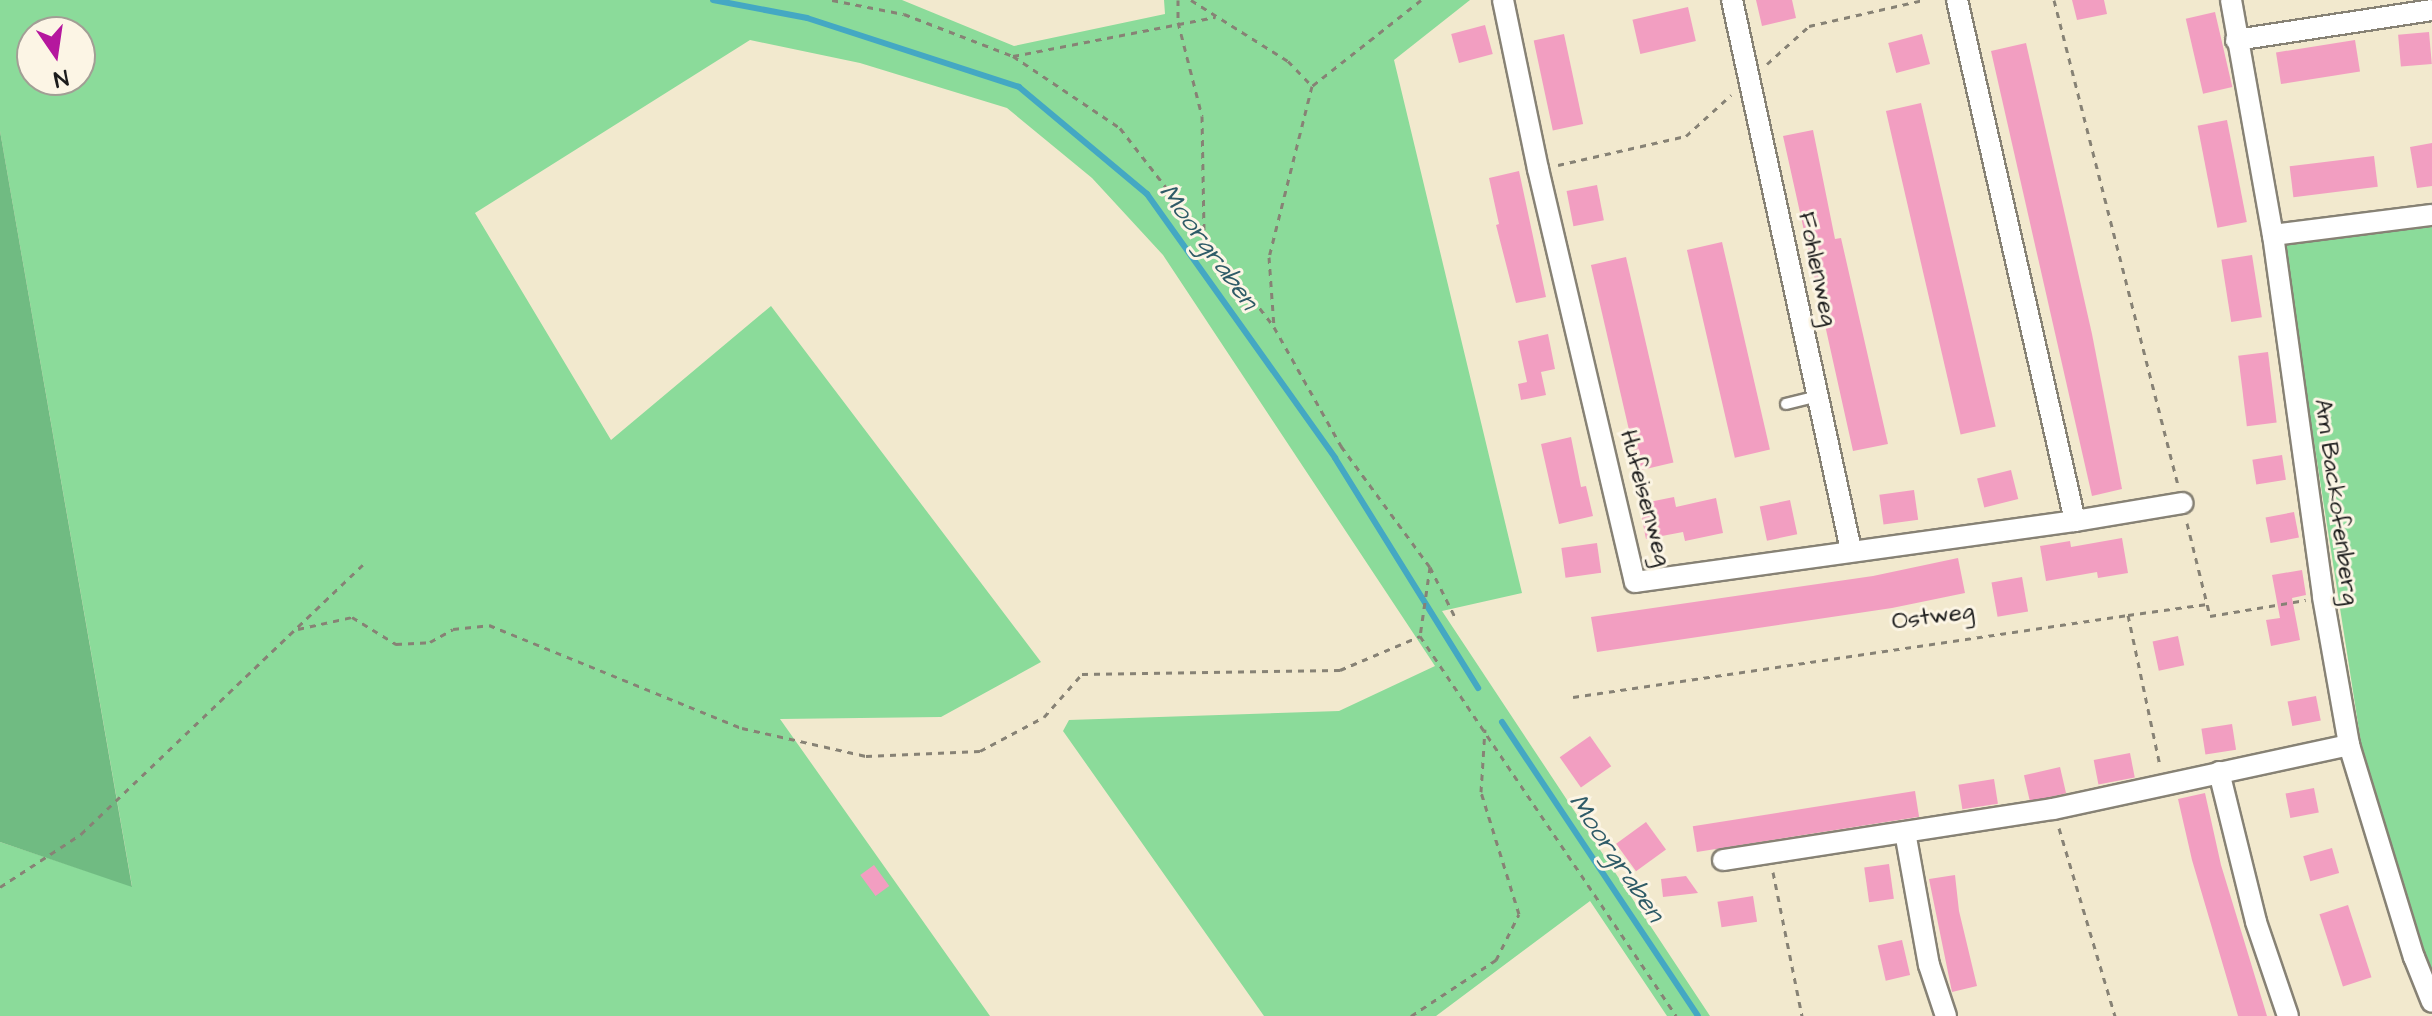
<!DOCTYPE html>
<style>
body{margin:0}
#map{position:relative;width:2432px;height:1016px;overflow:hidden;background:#f2e9ce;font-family:"Architects Daughter",sans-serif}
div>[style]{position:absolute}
.green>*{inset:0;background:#8bdb9a}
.forest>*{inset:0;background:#70bb82}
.stream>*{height:6px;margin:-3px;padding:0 3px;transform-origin:3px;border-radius:3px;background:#44a8c3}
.building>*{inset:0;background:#f29ec1;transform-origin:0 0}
.path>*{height:3px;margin-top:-1.5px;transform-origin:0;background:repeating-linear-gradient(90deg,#878275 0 6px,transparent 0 12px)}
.roads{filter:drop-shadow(2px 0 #878275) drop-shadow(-2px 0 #878275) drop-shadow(0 2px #878275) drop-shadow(0 -2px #878275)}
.service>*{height:10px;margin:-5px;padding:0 5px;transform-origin:5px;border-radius:5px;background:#fff}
.minor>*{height:20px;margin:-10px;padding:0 10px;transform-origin:10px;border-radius:10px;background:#fff}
span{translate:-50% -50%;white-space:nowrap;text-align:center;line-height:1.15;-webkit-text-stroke:6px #fcf5e5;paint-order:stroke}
.street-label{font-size:24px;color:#1c1c1c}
.water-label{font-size:26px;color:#2e5b67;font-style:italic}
.north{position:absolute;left:16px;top:16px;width:80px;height:80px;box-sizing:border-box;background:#fcf5e5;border:2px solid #a29e95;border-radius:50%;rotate:167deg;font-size:22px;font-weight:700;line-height:32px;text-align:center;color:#1c1c1c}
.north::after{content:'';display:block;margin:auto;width:28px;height:36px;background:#b5179e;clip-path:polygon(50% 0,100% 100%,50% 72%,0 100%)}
</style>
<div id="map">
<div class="green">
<div style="clip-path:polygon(evenodd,0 0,902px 0,1014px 46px,1165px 14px,1164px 0,1470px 0,1394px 60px,1522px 593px,1442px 611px,1710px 1016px,1667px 1016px,1590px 901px,1436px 1016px,1264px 1016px,1063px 731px,1069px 720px,1339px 711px,1435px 666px,1163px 255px,1092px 178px,1007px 108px,860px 63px,750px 40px,475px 213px,611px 440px,771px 306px,1041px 662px,941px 717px,780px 719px,990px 1016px,0 1016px,0 842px,132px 886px,0 131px,0 0,32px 32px,80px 32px,80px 80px,32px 80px,32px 32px)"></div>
<div style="clip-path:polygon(2432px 227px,2432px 975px,2362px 749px,2283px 243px)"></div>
</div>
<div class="forest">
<div style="clip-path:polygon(0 131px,132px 887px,0 842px)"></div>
</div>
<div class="stream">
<div style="left:713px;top:0;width:96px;rotate:10.8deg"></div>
<div style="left:807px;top:18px;width:223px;rotate:18deg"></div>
<div style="left:1019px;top:87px;width:167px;rotate:39.9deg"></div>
<div style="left:1147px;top:194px;width:324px;rotate:54.5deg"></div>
<div style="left:1335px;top:458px;width:271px;rotate:58.1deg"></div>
<div style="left:1502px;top:722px;width:353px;rotate:56.3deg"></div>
</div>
<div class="building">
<div style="clip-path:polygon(1756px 0,1792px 0,1796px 18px,1762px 26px)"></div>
<div style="clip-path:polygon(2072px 0,2104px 0,2107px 14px,2077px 20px)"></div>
<div style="left:1688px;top:7px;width:35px;height:57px;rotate:77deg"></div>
<div style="left:2215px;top:12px;width:77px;height:30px;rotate:77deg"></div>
<div style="left:1485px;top:25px;width:30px;height:35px;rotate:75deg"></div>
<div style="left:2429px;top:32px;width:32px;height:31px;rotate:85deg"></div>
<div style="left:1564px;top:34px;width:92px;height:31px;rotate:78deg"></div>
<div style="left:1922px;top:34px;width:31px;height:35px;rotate:75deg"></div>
<div style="left:2355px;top:40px;width:32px;height:80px;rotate:81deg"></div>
<div style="clip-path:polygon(2026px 43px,2092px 334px,2122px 489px,2092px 496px,1991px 51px)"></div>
<div style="left:1921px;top:103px;width:332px;height:36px;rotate:77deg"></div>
<div style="left:2227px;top:120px;width:104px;height:30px;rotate:79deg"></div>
<div style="clip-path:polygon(1813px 130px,1835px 239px,1841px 238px,1888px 444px,1853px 451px,1783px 136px)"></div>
<div style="clip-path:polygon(2432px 143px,2432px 186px,2417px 188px,2410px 147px)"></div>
<div style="left:2374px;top:156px;width:31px;height:85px;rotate:83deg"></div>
<div style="clip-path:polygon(1519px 171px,1546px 297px,1516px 303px,1496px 225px,1499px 224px,1489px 178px)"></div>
<div style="left:1597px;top:185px;width:36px;height:31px;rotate:79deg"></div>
<div style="left:1722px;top:242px;width:213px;height:36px;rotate:77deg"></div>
<div style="left:2252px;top:255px;width:63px;height:31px;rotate:81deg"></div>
<div style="left:1626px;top:257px;width:211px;height:36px;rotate:77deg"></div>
<div style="clip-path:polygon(1548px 334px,1555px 369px,1541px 372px,1546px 395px,1521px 400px,1518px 384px,1527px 382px,1518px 341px)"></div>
<div style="left:2268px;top:352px;width:71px;height:30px;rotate:83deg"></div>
<div style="clip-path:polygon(1571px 437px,1581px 487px,1586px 486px,1593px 516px,1559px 524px,1541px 444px)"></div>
<div style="left:2282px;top:455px;width:25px;height:30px;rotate:81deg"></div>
<div style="left:2011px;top:470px;width:30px;height:35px;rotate:76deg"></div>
<div style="left:1914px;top:490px;width:30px;height:35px;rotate:82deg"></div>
<div style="clip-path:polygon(1674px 497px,1676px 507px,1716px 498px,1723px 533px,1685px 541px,1683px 532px,1646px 539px,1639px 504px)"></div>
<div style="left:1790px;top:500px;width:35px;height:31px;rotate:78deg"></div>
<div style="left:2294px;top:512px;width:26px;height:29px;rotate:79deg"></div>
<div style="clip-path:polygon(2122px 538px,2128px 573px,2098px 578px,2097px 572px,2046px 581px,2040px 546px,2070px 541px,2071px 547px)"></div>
<div style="left:1597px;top:543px;width:30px;height:36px;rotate:82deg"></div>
<div style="clip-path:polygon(1958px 558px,1965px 593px,1892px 608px,1597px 652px,1591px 617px,1873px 576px)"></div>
<div style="clip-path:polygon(2302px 570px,2306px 595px,2292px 598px,2300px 640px,2271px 646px,2266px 620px,2280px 618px,2272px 575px)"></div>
<div style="left:2022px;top:577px;width:35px;height:31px;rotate:80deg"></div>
<div style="left:2178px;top:636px;width:30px;height:26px;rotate:78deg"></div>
<div style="left:2316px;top:696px;width:25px;height:29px;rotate:79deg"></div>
<div style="left:2232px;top:724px;width:26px;height:31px;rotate:81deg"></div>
<div style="left:1590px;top:736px;width:37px;height:37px;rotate:55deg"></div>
<div style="left:2130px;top:753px;width:25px;height:37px;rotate:79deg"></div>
<div style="left:2060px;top:767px;width:27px;height:37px;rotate:77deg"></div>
<div style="left:1994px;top:779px;width:25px;height:36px;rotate:81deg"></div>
<div style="left:2314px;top:788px;width:25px;height:29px;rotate:79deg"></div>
<div style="left:1915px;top:791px;width:26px;height:225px;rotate:81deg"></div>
<div style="clip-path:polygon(2205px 793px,2221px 865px,2267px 1016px,2238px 1016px,2192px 860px,2178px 799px)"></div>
<div style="left:1646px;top:822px;width:34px;height:37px;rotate:54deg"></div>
<div style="left:2332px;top:848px;width:26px;height:30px;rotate:74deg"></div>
<div style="left:1889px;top:864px;width:35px;height:25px;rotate:82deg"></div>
<div style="left:874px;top:865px;width:26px;height:17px;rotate:54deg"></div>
<div style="clip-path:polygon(1955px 875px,1959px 911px,1977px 986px,1952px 992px,1929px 879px)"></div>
<div style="clip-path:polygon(1686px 876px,1698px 893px,1663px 897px,1661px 879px)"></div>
<div style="left:1753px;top:896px;width:26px;height:36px;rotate:81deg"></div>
<div style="left:2348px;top:905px;width:76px;height:30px;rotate:72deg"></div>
<div style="left:1902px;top:940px;width:36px;height:25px;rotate:77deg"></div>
</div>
<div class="path">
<div style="left:832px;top:0;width:73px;rotate:11deg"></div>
<div style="left:904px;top:14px;width:117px;rotate:21.1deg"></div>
<div style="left:1013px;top:56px;width:129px;rotate:33.9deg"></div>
<div style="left:1120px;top:128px;width:249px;rotate:52.2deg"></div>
<div style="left:1178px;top:0;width:22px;rotate:90deg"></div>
<div style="left:1178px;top:22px;width:97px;rotate:75.7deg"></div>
<div style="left:1202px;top:116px;width:119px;rotate:89deg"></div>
<div style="left:1191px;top:0;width:115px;rotate:32.2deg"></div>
<div style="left:1288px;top:61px;width:33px;rotate:46deg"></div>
<div style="left:1421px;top:0;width:139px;rotate:141.7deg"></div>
<div style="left:1312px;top:86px;width:176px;rotate:104.1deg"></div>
<div style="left:1269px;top:257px;width:70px;rotate:85.9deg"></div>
<div style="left:1274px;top:327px;width:137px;rotate:60.6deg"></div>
<div style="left:1341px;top:446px;width:150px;rotate:53.7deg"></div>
<div style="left:1430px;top:567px;width:56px;rotate:63.4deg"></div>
<div style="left:2054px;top:0;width:501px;rotate:75.66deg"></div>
<div style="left:1013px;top:56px;width:206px;rotate:-10.9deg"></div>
<div style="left:1767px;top:64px;width:57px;rotate:-42.1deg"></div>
<div style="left:1809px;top:26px;width:117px;rotate:-12.8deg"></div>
<div style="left:1558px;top:165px;width:131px;rotate:-12.8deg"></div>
<div style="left:1686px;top:136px;width:61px;rotate:-42.3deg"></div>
<div style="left:2187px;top:523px;width:96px;rotate:76.1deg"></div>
<div style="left:2210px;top:616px;width:97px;rotate:-9.5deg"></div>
<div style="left:1430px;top:567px;width:70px;rotate:98.2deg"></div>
<div style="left:1420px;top:636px;width:458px;rotate:56deg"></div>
<div style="left:2128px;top:615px;width:80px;rotate:-7.9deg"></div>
<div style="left:298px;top:629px;width:55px;rotate:-12.5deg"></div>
<div style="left:352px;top:617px;width:52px;rotate:31.5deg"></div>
<div style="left:396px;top:644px;width:34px;rotate:-3deg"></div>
<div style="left:430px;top:642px;width:26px;rotate:-29deg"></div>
<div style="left:453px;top:629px;width:36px;rotate:-6deg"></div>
<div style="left:489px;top:625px;width:273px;rotate:22.2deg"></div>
<div style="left:742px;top:728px;width:127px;rotate:12.7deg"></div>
<div style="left:866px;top:756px;width:114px;rotate:-2.5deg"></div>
<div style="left:980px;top:751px;width:72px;rotate:-28deg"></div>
<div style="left:1044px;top:717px;width:57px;rotate:-48.5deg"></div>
<div style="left:1082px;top:674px;width:258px;rotate:-0.9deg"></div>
<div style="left:1340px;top:670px;width:87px;rotate:-23deg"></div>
<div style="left:1573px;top:697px;width:561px;rotate:-8.4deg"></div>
<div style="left:2128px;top:615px;width:153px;rotate:78deg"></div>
<div style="left:2059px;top:828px;width:196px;rotate:73.4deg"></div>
<div style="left:1773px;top:872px;width:147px;rotate:78.6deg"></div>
<div style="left:0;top:887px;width:97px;rotate:-33.2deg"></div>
<div style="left:81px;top:834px;width:393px;rotate:-43.7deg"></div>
<div style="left:1411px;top:1016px;width:102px;rotate:-33.4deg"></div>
<div style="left:1496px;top:960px;width:51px;rotate:-63.4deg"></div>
<div style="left:1519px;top:914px;width:128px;rotate:-107.3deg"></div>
<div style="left:1481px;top:792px;width:63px;rotate:-86.4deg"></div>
</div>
<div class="roads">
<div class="service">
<div style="left:1786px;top:404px;width:33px;rotate:-14deg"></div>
</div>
<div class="minor">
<div style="left:1503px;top:0;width:173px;rotate:78.3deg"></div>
<div style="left:1538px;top:169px;width:424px;rotate:76.8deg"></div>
<div style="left:1635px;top:582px;width:444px;rotate:-7.9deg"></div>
<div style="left:2075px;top:521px;width:534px;rotate:-102.76deg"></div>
<div style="left:1732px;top:0;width:563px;rotate:77.79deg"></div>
<div style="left:2231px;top:0;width:239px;rotate:79.9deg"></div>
<div style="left:2273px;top:235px;width:365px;rotate:82.1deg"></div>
<div style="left:2323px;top:597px;width:150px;rotate:80deg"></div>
<div style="left:2349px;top:745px;width:222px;rotate:73deg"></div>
<div style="left:2414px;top:957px;width:48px;rotate:68.2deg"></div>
<div style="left:2236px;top:40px;width:198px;rotate:-8.7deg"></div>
<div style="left:2273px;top:235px;width:160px;rotate:-7.2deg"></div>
<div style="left:2075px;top:521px;width:109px;rotate:-9.5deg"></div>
<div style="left:2219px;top:772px;width:154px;rotate:76.1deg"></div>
<div style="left:2256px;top:922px;width:99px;rotate:71.2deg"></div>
<div style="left:1905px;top:832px;width:135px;rotate:79.8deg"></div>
<div style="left:1929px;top:965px;width:54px;rotate:71.6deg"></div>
<div style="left:1723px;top:860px;width:334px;rotate:-8.8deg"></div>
<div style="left:2053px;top:809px;width:303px;rotate:-12.2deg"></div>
</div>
</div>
<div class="street-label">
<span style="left:1817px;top:269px;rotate:78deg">Fohlenweg</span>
<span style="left:1645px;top:498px;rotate:75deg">Hufeisenweg</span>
<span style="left:2336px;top:502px;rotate:82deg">Am Backofenberg</span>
<span style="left:1933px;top:617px;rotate:-8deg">Ostweg</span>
</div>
<div class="water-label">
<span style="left:1208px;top:247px;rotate:54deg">Moorgraben</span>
<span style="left:1616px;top:858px;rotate:56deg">Moorgraben</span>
</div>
<div class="north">N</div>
</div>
